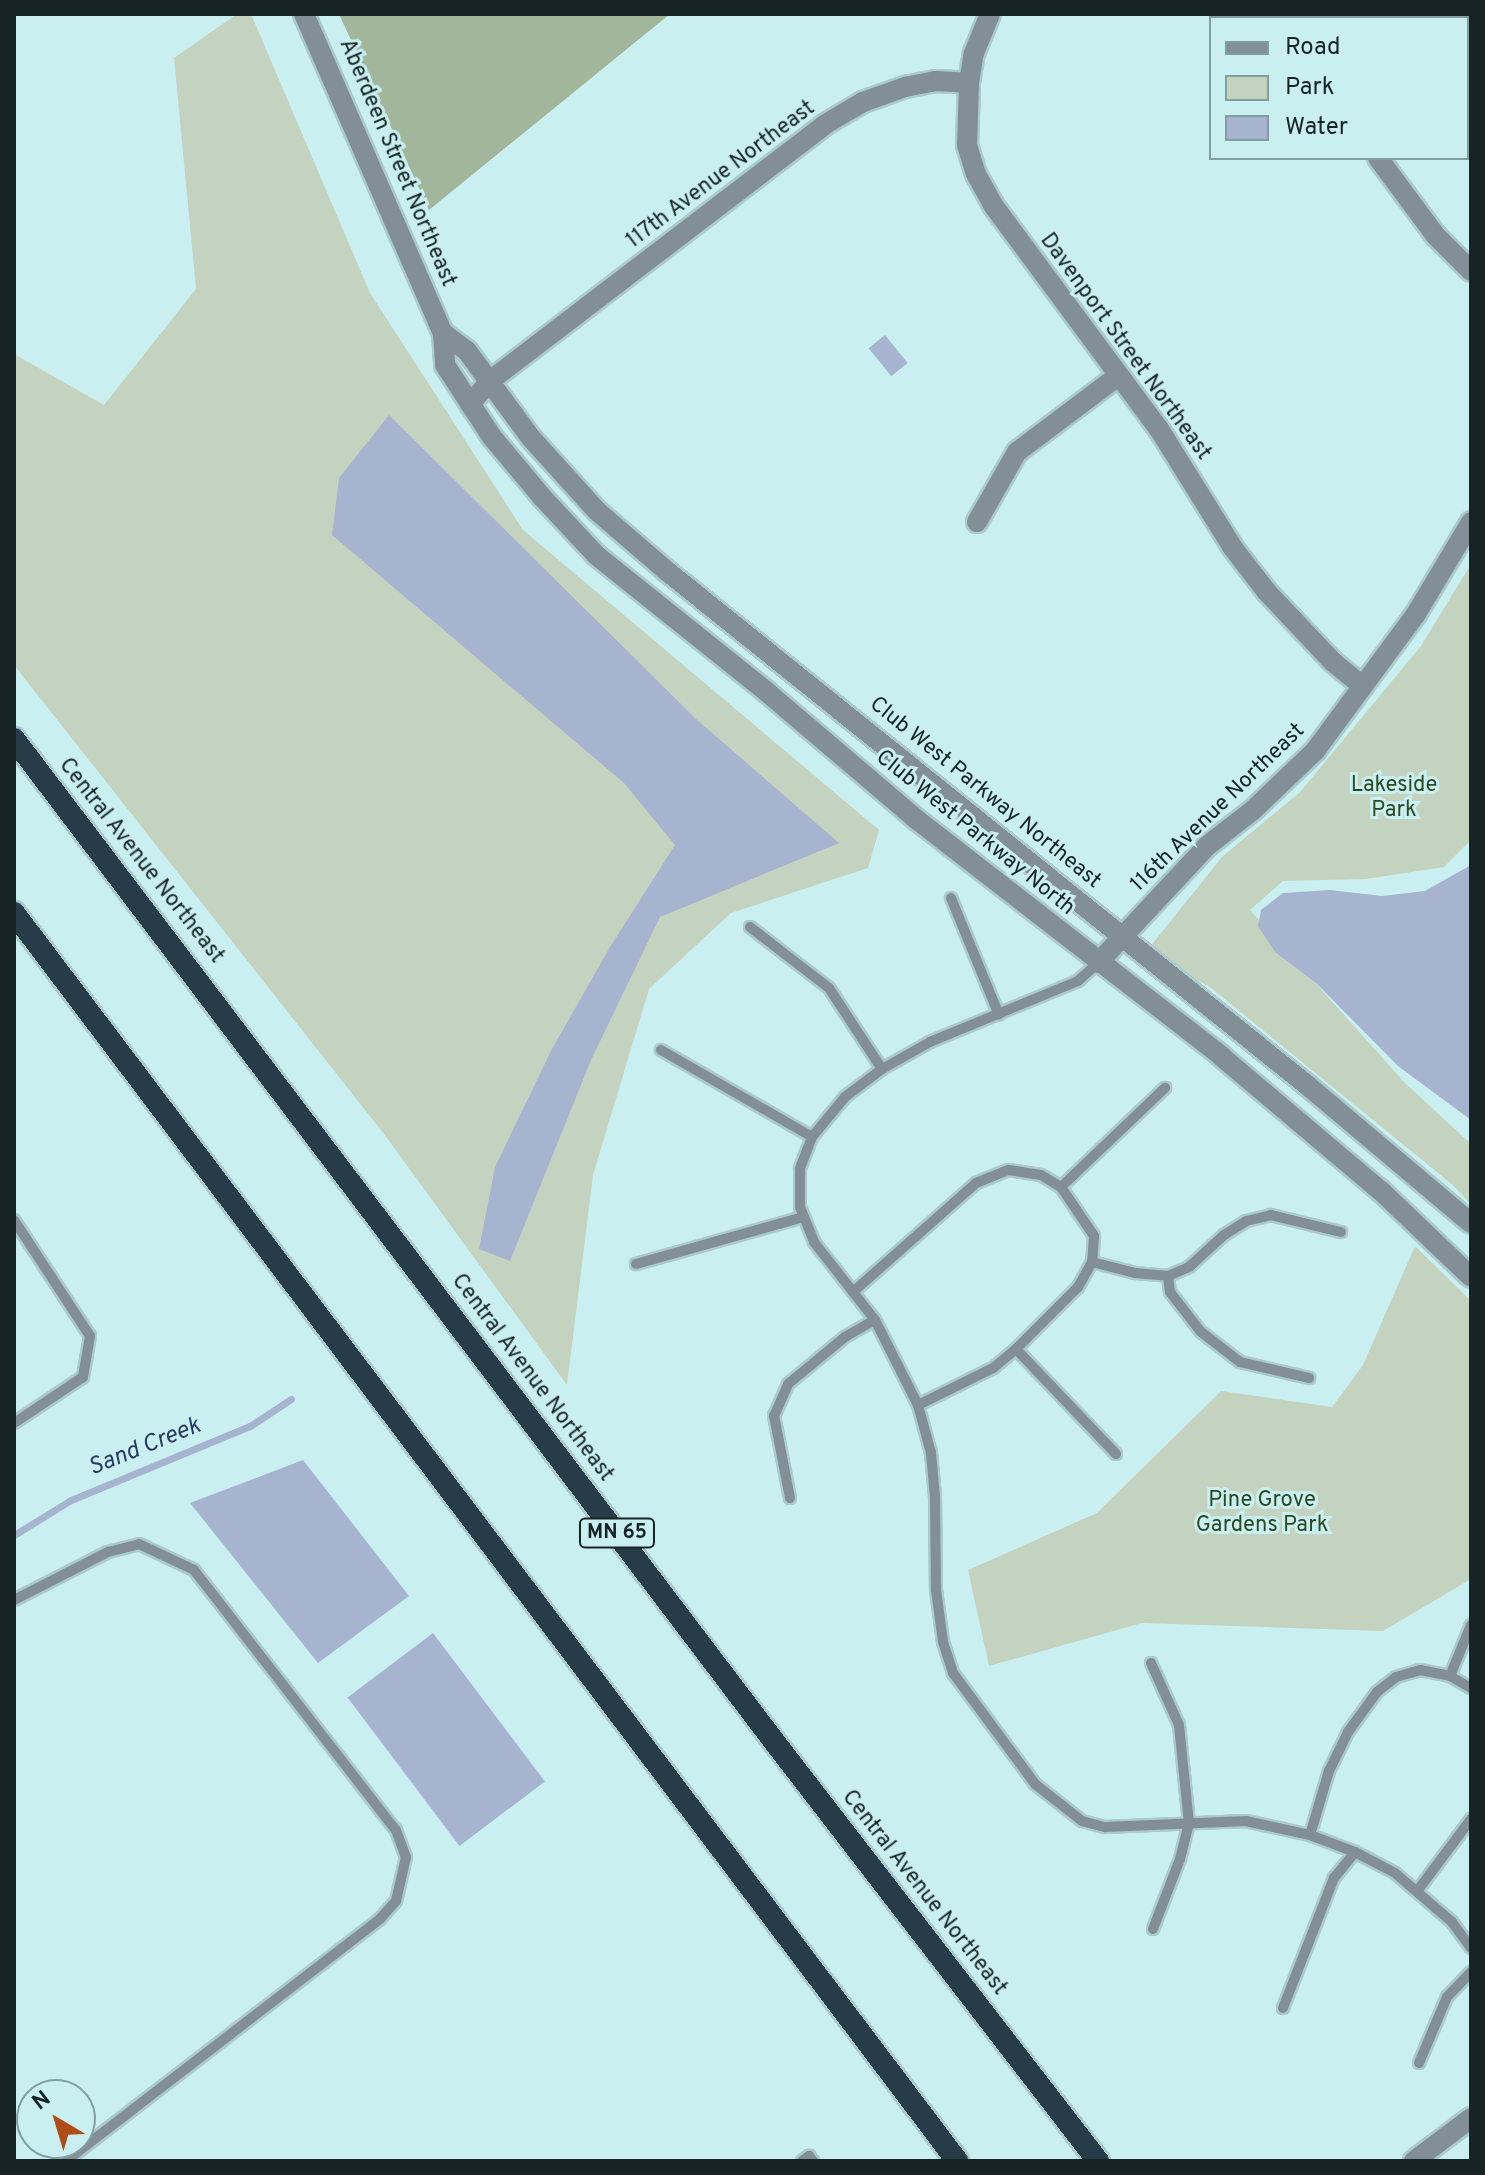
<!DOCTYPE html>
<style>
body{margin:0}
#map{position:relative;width:1485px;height:2175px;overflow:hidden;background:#caeff1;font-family:Overpass,sans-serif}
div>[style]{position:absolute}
.green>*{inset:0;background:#c4d3c0}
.forest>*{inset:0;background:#a2b69c}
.water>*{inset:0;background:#a6b4d0;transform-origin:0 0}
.stream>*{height:7px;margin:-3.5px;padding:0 3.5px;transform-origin:3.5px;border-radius:3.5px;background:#a6b4d0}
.roads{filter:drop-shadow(2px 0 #aacacc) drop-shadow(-2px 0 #aacacc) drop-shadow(0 2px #aacacc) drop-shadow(0 -2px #aacacc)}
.service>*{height:10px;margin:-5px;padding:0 5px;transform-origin:5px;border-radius:5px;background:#838f96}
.minor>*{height:20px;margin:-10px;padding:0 10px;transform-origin:10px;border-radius:10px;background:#838f96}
.tertiary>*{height:20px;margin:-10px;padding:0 10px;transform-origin:10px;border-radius:10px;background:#838f96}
.trunk>*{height:22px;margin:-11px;padding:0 11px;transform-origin:11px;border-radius:11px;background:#263c48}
span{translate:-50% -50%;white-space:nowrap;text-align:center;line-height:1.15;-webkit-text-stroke:6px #caeff1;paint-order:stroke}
.shield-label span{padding:2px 6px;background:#caeff1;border:2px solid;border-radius:6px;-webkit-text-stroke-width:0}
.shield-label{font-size:20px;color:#162425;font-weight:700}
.street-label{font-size:22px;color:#162425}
.park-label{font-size:22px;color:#2b4921}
.water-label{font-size:24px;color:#283a62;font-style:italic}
.frame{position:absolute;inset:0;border:16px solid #162425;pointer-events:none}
.legend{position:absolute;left:1209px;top:16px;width:260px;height:144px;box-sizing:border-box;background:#caeff1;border:2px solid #829e9f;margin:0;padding:10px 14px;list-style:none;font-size:24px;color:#162425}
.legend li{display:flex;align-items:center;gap:16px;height:40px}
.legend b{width:40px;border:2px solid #829e9f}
.north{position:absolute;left:16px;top:2079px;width:80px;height:80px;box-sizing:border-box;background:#caeff1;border:2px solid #829e9f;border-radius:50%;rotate:322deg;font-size:22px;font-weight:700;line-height:32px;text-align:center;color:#162425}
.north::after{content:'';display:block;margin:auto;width:28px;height:36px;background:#b04c18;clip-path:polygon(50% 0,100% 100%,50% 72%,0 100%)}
</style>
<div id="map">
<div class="green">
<div style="clip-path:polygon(237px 14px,251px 14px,370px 293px,523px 530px,879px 830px,868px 868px,731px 913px,649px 989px,593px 1175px,567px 1385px,384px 1134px,14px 665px,14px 354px,104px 405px,196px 289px,174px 58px)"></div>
<div style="clip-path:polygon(1471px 564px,1471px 840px,1444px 867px,1366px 879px,1283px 881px,1250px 910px,1405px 1083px,1471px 1144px,1471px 1205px,1454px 1186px,1210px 987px,1145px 953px,1222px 857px,1300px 792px,1421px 646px)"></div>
<div style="clip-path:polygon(1415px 1246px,1471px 1301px,1471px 1579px,1383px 1631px,1142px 1623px,989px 1666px,968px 1570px,1097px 1513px,1221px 1391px,1332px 1407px,1363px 1365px)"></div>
</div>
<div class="forest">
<div style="clip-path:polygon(339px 14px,670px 14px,429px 210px)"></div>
</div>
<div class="water">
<div style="left:885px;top:335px;width:36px;height:21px;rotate:51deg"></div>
<div style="clip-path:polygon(389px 415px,696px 719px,839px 843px,660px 917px,591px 1060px,510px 1261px,479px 1249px,495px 1167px,552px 1049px,610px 947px,675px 845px,624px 783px,332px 535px,339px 478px)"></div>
<div style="clip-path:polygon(1471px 865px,1471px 1120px,1398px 1066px,1316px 983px,1275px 952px,1258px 926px,1261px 910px,1283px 893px,1330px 890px,1382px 896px,1425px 891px)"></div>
<div style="clip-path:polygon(303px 1460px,409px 1596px,318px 1663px,190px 1503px)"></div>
<div style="left:433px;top:1633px;width:186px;height:107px;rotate:53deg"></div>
</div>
<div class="stream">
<div style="left:14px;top:1535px;width:67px;rotate:-31.6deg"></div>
<div style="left:71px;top:1500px;width:194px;rotate:-22.5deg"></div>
<div style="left:250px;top:1426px;width:49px;rotate:-33.4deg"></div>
</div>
<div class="roads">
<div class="service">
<div style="left:951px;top:898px;width:126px;rotate:67.7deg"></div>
<div style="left:750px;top:927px;width:100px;rotate:37.7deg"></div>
<div style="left:829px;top:988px;width:97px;rotate:56.8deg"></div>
<div style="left:1098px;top:963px;width:27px;rotate:138deg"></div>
<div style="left:1078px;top:981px;width:160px;rotate:157.6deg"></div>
<div style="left:930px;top:1042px;width:55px;rotate:150.6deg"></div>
<div style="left:882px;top:1069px;width:46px;rotate:142.9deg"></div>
<div style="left:845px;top:1097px;width:52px;rotate:129.5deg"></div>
<div style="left:812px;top:1137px;width:34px;rotate:111deg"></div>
<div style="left:800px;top:1169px;width:38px;rotate:90deg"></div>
<div style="left:800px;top:1207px;width:38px;rotate:68deg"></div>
<div style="left:814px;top:1242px;width:99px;rotate:52deg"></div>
<div style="left:875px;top:1320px;width:95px;rotate:63.2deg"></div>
<div style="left:918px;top:1405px;width:50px;rotate:74.8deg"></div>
<div style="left:931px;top:1453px;width:44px;rotate:84.8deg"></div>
<div style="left:935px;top:1497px;width:93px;rotate:89.4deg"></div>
<div style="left:936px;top:1590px;width:52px;rotate:82.3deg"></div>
<div style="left:943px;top:1642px;width:33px;rotate:72deg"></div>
<div style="left:953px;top:1673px;width:138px;rotate:53.5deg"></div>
<div style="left:1035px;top:1784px;width:60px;rotate:38.2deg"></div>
<div style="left:1082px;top:1821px;width:24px;rotate:15deg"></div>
<div style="left:1105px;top:1827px;width:141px;rotate:-2.4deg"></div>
<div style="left:1246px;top:1821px;width:66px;rotate:12.3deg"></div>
<div style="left:1310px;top:1835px;width:48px;rotate:20.7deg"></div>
<div style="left:1355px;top:1852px;width:45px;rotate:27.7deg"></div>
<div style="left:1395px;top:1873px;width:75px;rotate:40.7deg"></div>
<div style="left:1452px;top:1922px;width:32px;rotate:54deg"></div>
<div style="left:661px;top:1050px;width:174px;rotate:29.9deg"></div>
<div style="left:1061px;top:1187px;width:144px;rotate:-43.6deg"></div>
<div style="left:14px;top:1220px;width:139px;rotate:56.8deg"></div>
<div style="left:90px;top:1336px;width:42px;rotate:99.7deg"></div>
<div style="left:83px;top:1377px;width:83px;rotate:146.3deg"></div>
<div style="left:1092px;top:1262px;width:44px;rotate:14.3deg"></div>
<div style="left:1135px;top:1273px;width:33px;rotate:5deg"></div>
<div style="left:1168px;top:1276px;width:23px;rotate:-23deg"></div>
<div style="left:1189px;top:1267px;width:47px;rotate:-42.4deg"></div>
<div style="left:1224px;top:1235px;width:26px;rotate:-32deg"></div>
<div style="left:1246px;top:1221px;width:26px;rotate:-13deg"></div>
<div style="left:1271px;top:1215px;width:72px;rotate:13.7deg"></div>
<div style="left:636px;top:1264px;width:173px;rotate:-15.7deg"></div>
<div style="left:1168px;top:1276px;width:16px;rotate:83deg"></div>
<div style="left:1170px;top:1292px;width:49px;rotate:52.4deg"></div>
<div style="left:1200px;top:1331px;width:51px;rotate:37.8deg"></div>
<div style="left:1240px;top:1362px;width:71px;rotate:13.1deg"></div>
<div style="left:853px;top:1292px;width:164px;rotate:-41.5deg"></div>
<div style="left:976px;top:1183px;width:35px;rotate:-22deg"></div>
<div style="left:1009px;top:1170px;width:32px;rotate:9deg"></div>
<div style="left:1041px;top:1175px;width:23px;rotate:31deg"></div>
<div style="left:1061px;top:1187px;width:59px;rotate:56deg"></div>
<div style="left:1094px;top:1236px;width:26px;rotate:94deg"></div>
<div style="left:1092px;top:1262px;width:29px;rotate:119deg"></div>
<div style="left:1078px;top:1287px;width:88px;rotate:135deg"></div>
<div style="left:1016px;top:1349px;width:30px;rotate:140deg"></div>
<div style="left:993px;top:1368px;width:84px;rotate:153.7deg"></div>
<div style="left:1016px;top:1349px;width:145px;rotate:46.4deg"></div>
<div style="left:790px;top:1498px;width:84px;rotate:-101deg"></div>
<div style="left:774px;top:1416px;width:35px;rotate:-66deg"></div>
<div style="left:788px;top:1384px;width:74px;rotate:-39.5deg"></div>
<div style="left:845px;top:1337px;width:34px;rotate:-30deg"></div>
<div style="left:14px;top:1600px;width:106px;rotate:-27.1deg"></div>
<div style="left:108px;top:1552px;width:32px;rotate:-14deg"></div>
<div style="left:139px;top:1544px;width:61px;rotate:25.3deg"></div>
<div style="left:194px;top:1570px;width:329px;rotate:52.2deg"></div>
<div style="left:396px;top:1830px;width:29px;rotate:70deg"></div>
<div style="left:406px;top:1857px;width:45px;rotate:102.8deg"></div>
<div style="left:396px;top:1901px;width:24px;rotate:132deg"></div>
<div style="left:380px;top:1919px;width:396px;rotate:142.4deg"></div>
<div style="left:1151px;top:1663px;width:68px;rotate:65.7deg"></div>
<div style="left:1179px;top:1725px;width:99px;rotate:84.2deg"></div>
<div style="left:1189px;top:1823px;width:37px;rotate:104deg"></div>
<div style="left:1180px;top:1859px;width:75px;rotate:111.1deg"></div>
<div style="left:1450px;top:1676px;width:55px;rotate:-67.6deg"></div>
<div style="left:1310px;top:1835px;width:67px;rotate:-73.5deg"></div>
<div style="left:1329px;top:1771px;width:43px;rotate:-64deg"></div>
<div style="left:1348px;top:1732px;width:49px;rotate:-54.1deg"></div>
<div style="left:1377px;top:1692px;width:24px;rotate:-38deg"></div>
<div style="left:1396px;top:1677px;width:25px;rotate:-16deg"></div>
<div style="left:1420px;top:1670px;width:31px;rotate:11deg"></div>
<div style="left:1450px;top:1676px;width:24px;rotate:30deg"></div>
<div style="left:1418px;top:1890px;width:89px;rotate:-53.3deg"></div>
<div style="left:1283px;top:2008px;width:140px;rotate:-68.6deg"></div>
<div style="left:1334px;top:1878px;width:33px;rotate:-51deg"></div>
<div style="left:1419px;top:2063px;width:72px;rotate:-67deg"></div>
<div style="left:1447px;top:1997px;width:35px;rotate:-46deg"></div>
<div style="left:802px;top:2161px;width:9px;rotate:-36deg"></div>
<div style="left:809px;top:2156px;width:6px;rotate:51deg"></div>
</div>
<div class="minor">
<div style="left:1270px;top:14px;width:5px;rotate:53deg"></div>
<div style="left:969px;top:83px;width:62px;rotate:91.8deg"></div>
<div style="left:967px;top:145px;width:30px;rotate:73deg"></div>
<div style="left:976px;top:174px;width:35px;rotate:61deg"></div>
<div style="left:993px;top:205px;width:279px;rotate:53.5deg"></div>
<div style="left:1159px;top:429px;width:140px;rotate:58.1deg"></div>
<div style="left:1233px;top:548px;width:56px;rotate:52.3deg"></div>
<div style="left:1267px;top:592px;width:96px;rotate:46.7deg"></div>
<div style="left:1333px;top:662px;width:38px;rotate:39deg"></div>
<div style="left:1378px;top:158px;width:97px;rotate:53.4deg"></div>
<div style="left:1436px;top:236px;width:49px;rotate:45deg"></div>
<div style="left:470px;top:404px;width:32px;rotate:-49deg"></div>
<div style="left:491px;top:380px;width:419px;rotate:-37.4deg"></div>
<div style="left:824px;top:125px;width:45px;rotate:-30.5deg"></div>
<div style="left:863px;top:102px;width:45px;rotate:-19.7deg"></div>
<div style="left:905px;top:87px;width:32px;rotate:-11deg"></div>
<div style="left:936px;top:81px;width:33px;rotate:3deg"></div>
<div style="left:969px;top:83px;width:30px;rotate:-81deg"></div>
<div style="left:974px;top:53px;width:42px;rotate:-67.7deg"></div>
<div style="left:977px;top:522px;width:81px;rotate:-60.3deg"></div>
<div style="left:1017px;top:452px;width:126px;rotate:-37deg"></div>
<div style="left:1098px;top:963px;width:160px;rotate:-47deg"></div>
<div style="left:1207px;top:846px;width:58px;rotate:-38deg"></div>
<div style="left:1253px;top:810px;width:86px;rotate:-43.6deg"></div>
<div style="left:1315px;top:751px;width:170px;rotate:-53.6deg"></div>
<div style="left:1416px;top:614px;width:107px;rotate:-59.1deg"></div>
<div style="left:1414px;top:2161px;width:71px;rotate:-37deg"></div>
</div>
<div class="tertiary">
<div style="left:304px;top:14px;width:348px;rotate:66.5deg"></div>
<div style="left:443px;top:333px;width:32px;rotate:86deg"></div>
<div style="left:445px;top:365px;width:86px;rotate:56.9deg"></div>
<div style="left:492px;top:437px;width:78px;rotate:50.2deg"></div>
<div style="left:542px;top:497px;width:79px;rotate:47deg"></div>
<div style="left:596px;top:555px;width:219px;rotate:38.7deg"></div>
<div style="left:767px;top:692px;width:196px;rotate:40.4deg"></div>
<div style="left:916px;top:819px;width:386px;rotate:37.8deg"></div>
<div style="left:1221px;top:1056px;width:209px;rotate:40.2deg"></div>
<div style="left:1381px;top:1191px;width:124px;rotate:43.7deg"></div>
<div style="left:443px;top:333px;width:30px;rotate:37deg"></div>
<div style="left:467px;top:351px;width:108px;rotate:53.7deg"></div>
<div style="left:531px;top:438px;width:98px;rotate:47.9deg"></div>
<div style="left:597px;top:511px;width:94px;rotate:40.7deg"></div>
<div style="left:668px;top:572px;width:819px;rotate:38.76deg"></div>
<div style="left:1307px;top:1085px;width:214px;rotate:40.1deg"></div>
</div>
<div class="trunk">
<div style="left:14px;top:739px;width:1261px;rotate:52.83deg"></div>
<div style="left:776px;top:1744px;width:527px;rotate:52.33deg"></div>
<div style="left:14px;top:913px;width:1564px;rotate:52.92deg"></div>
</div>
</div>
<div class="shield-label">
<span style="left:617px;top:1533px">MN 65</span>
</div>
<div class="street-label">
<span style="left:397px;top:163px;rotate:67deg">Aberdeen Street Northeast</span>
<span style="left:721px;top:175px;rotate:-37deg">117th Avenue Northeast</span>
<span style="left:1125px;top:347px;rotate:54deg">Davenport Street Northeast</span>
<span style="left:985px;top:793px;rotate:39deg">Club West Parkway Northeast</span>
<span style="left:1218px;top:808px;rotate:-44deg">116th Avenue Northeast</span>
<span style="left:975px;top:833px;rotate:39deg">Club West Parkway North</span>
<span style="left:141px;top:861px;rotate:52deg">Central Avenue Northeast</span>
<span style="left:532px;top:1378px;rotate:53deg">Central Avenue Northeast</span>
<span style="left:924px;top:1893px;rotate:52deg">Central Avenue Northeast</span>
</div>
<div class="park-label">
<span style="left:1394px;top:798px">Lakeside<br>Park</span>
<span style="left:1262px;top:1513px">Pine Grove<br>Gardens Park</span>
</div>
<div class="water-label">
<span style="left:145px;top:1448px;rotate:-22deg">Sand Creek</span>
</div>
<div class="frame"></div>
<ul class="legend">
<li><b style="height:10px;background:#838f96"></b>Road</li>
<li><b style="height:22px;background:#c4d3c0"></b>Park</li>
<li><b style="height:22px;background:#a6b4d0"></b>Water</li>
</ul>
<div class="north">N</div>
</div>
